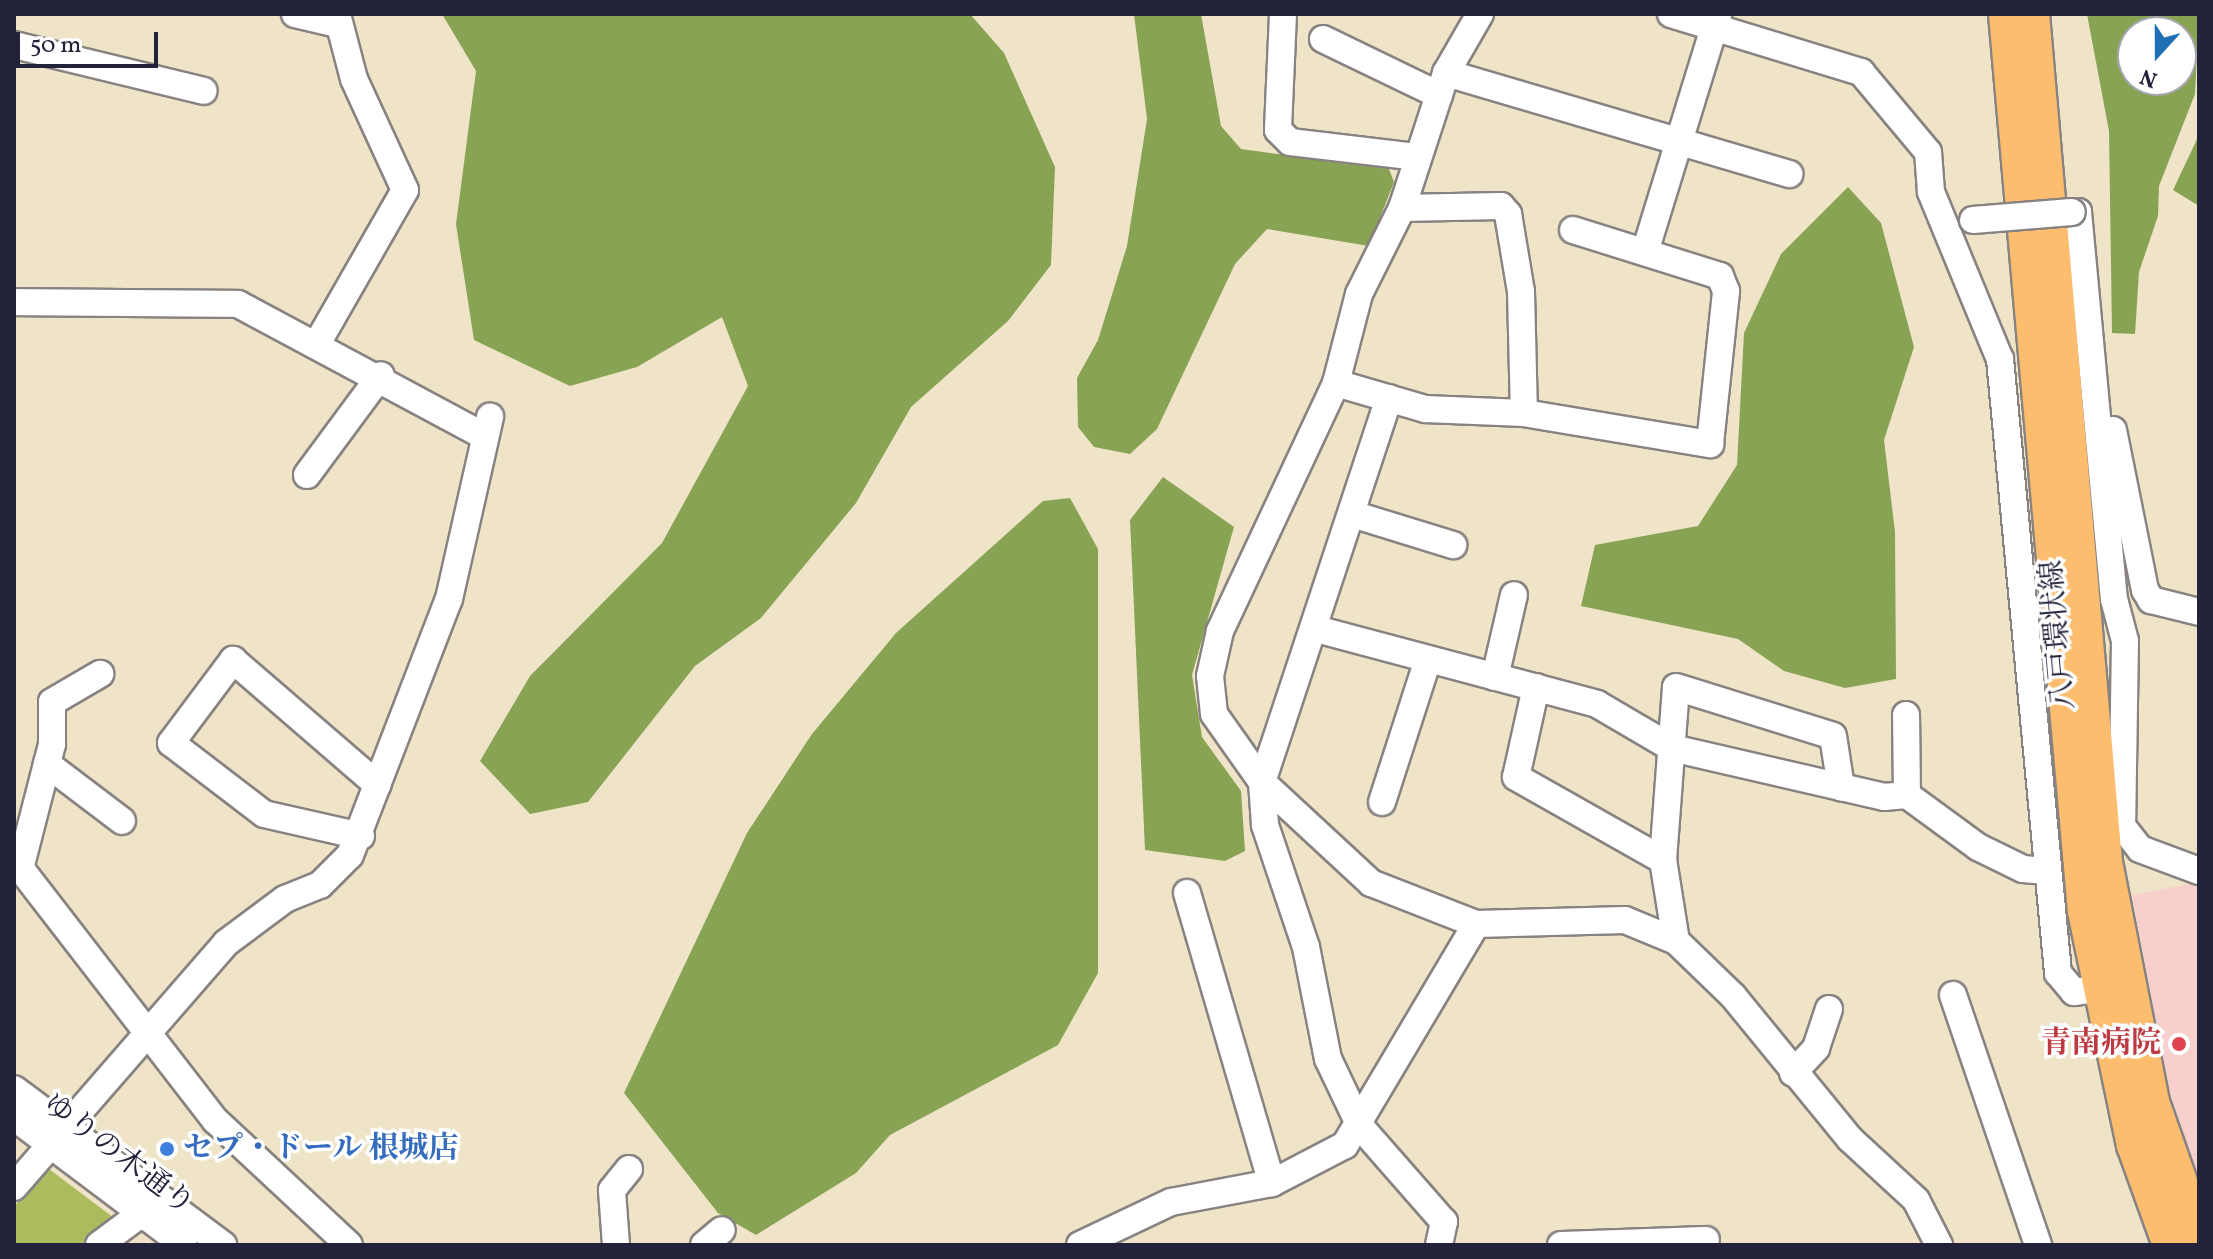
<!DOCTYPE html>
<meta charset="utf-8">
<style>
body{margin:0}
#map{position:relative;width:2213px;height:1259px;overflow:hidden;background:#efe4c7;font-family:Vollkorn,"Noto Serif JP",serif}
div>[style]{position:absolute}
.built>*{inset:0;background:#f7d0ce}
.green>*{inset:0;background:#acbb5e}
.forest>*{inset:0;background:#89a355}
.roads{filter:drop-shadow(2px 0 #888381) drop-shadow(-2px 0 #888381) drop-shadow(0 2px #888381) drop-shadow(0 -2px #888381)}
.minor>*{height:26px;margin:-13px;padding:0 13px;transform-origin:13px;border-radius:13px;background:#fff}
.major>*{height:34px;margin:-17px;padding:0 17px;transform-origin:17px;border-radius:17px;background:#fcbd6f}
.bridges{filter:drop-shadow(2px 0 #888381) drop-shadow(-2px 0 #888381) drop-shadow(0 2px #888381) drop-shadow(0 -2px #888381)}
.minor-bridge>*{height:26px;margin:-13px;padding:0 13px;transform-origin:13px;border-radius:13px;background:#fff}
.dots>*{width:22px;height:22px;translate:-50% -50%;box-sizing:border-box;border:4px solid #fff;border-radius:50%}
span{translate:-50% -50%;white-space:nowrap;text-align:center;line-height:1.15;-webkit-text-stroke:7px #fff;paint-order:stroke}
.street-label{font-size:30px;color:#22223b}
.health-label{font-size:30px;color:#be3a42;font-weight:700}
.right{translate:-100% -50%;text-align:right}
.shop-label{font-size:30px;color:#366cbe;font-weight:700}
.left{translate:0 -50%;text-align:left}
.frame{position:absolute;inset:0;border:16px solid #22223b;pointer-events:none}
.north{position:absolute;left:2117px;top:16px;width:80px;height:80px;box-sizing:border-box;background:#fff;border:2px solid #a7a7b1;border-radius:50%;rotate:201deg;font-size:22px;font-weight:700;line-height:32px;text-align:center;color:#22223b}
.north::after{content:'';display:block;margin:auto;width:28px;height:36px;background:#1f6fb2;clip-path:polygon(50% 0,100% 100%,50% 72%,0 100%)}
.scale{position:absolute;left:16px;top:32px;width:142px;height:36px;box-sizing:border-box;border:4px solid #22223b;border-top:0;padding-left:10px;font-size:24px;line-height:28px;white-space:nowrap;color:#22223b;-webkit-text-stroke:6px #fff;paint-order:stroke}
</style>
<div id="map">
<div class="built">
<div style="clip-path:polygon(2199px 882px,2199px 1183px,2167px 1081px,2132px 895px)"></div>
</div>
<div class="green">
<div style="clip-path:polygon(45px 1166px,114px 1218px,91px 1245px,14px 1245px,14px 1207px)"></div>
</div>
<div class="forest">
<div style="clip-path:polygon(442px 14px,970px 14px,1004px 53px,1055px 167px,1051px 265px,1008px 321px,911px 407px,856px 503px,761px 618px,695px 666px,588px 802px,530px 814px,480px 761px,530px 676px,662px 543px,748px 386px,722px 317px,637px 367px,570px 386px,474px 340px,456px 224px,476px 71px)"></div>
<div style="clip-path:polygon(1134px 14px,1201px 14px,1221px 126px,1241px 149px,1389px 169px,1394px 182px,1369px 246px,1267px 229px,1235px 264px,1157px 429px,1130px 454px,1094px 447px,1078px 427px,1077px 378px,1098px 340px,1127px 246px,1147px 119px)"></div>
<div style="clip-path:polygon(evenodd,2087px 14px,2199px 14px,2195px 94px,2159px 186px,2158px 216px,2139px 272px,2135px 334px,2112px 333px,2109px 131px,2087px 14px,2181px 32px,2181px 80px,2133px 80px,2133px 32px,2181px 32px)"></div>
<div style="clip-path:polygon(2199px 135px,2199px 206px,2173px 190px)"></div>
<div style="clip-path:polygon(1848px 187px,1881px 223px,1914px 347px,1884px 440px,1895px 532px,1896px 679px,1845px 688px,1784px 671px,1738px 639px,1581px 606px,1595px 545px,1698px 526px,1737px 465px,1744px 333px,1781px 254px)"></div>
<div style="clip-path:polygon(1163px 477px,1234px 527px,1192px 675px,1202px 737px,1241px 791px,1245px 851px,1225px 861px,1145px 850px,1130px 520px)"></div>
<div style="clip-path:polygon(1070px 498px,1098px 549px,1098px 973px,1058px 1045px,890px 1135px,856px 1173px,756px 1235px,718px 1213px,624px 1093px,747px 833px,812px 734px,896px 633px,1043px 501px)"></div>
</div>
<div class="roads">
<div class="minor">
<div style="left:295px;top:14px;width:43px;rotate:13.4deg"></div>
<div style="left:1283px;top:14px;width:116px;rotate:92.5deg"></div>
<div style="left:1278px;top:130px;width:17px;rotate:45deg"></div>
<div style="left:1290px;top:142px;width:129px;rotate:6.7deg"></div>
<div style="left:1671px;top:14px;width:199px;rotate:17deg"></div>
<div style="left:1861px;top:72px;width:104px;rotate:50.1deg"></div>
<div style="left:1928px;top:152px;width:40px;rotate:85.7deg"></div>
<div style="left:1931px;top:192px;width:181px;rotate:67.6deg"></div>
<div style="left:2000px;top:359px;width:617px;rotate:84.6deg"></div>
<div style="left:2058px;top:973px;width:25px;rotate:50deg"></div>
<div style="left:2074px;top:992px;width:44px;rotate:-7.8deg"></div>
<div style="left:1323px;top:39px;width:129px;rotate:25.8deg"></div>
<div style="left:14px;top:45px;width:195px;rotate:13.6deg"></div>
<div style="left:1446px;top:73px;width:358px;rotate:16.4deg"></div>
<div style="left:1402px;top:208px;width:99px;rotate:-1.2deg"></div>
<div style="left:1501px;top:206px;width:11px;rotate:49deg"></div>
<div style="left:1508px;top:214px;width:79px;rotate:80.5deg"></div>
<div style="left:1521px;top:292px;width:121px;rotate:88.6deg"></div>
<div style="left:2072px;top:212px;width:6px"></div>
<div style="left:2078px;top:212px;width:389px;rotate:84.7deg"></div>
<div style="left:2114px;top:599px;width:43px;rotate:75.3deg"></div>
<div style="left:2125px;top:641px;width:185px;rotate:90.9deg"></div>
<div style="left:2122px;top:826px;width:29px;rotate:52deg"></div>
<div style="left:2140px;top:849px;width:63px;rotate:20.4deg"></div>
<div style="left:1645px;top:252px;width:249px;rotate:-72.9deg"></div>
<div style="left:14px;top:302px;width:224px;rotate:0.5deg"></div>
<div style="left:238px;top:304px;width:279px;rotate:28.2deg"></div>
<div style="left:318px;top:342px;width:175px;rotate:-60.2deg"></div>
<div style="left:405px;top:190px;width:122px;rotate:-114.7deg"></div>
<div style="left:354px;top:79px;width:67px;rotate:-104.7deg"></div>
<div style="left:1336px;top:383px;width:93px;rotate:16.3deg"></div>
<div style="left:1425px;top:409px;width:99px;rotate:2.3deg"></div>
<div style="left:1524px;top:413px;width:189px;rotate:9.5deg"></div>
<div style="left:1710px;top:444px;width:154px;rotate:-84deg"></div>
<div style="left:1726px;top:291px;width:16px;rotate:-112deg"></div>
<div style="left:1720px;top:276px;width:154px;rotate:-162.6deg"></div>
<div style="left:1389px;top:398px;width:404px;rotate:108.3deg"></div>
<div style="left:1262px;top:782px;width:149px;rotate:42.8deg"></div>
<div style="left:1371px;top:883px;width:113px;rotate:21.3deg"></div>
<div style="left:1476px;top:924px;width:149px;rotate:-1.5deg"></div>
<div style="left:1625px;top:920px;width:55px;rotate:22.4deg"></div>
<div style="left:1676px;top:941px;width:79px;rotate:44deg"></div>
<div style="left:1733px;top:996px;width:185px;rotate:50.7deg"></div>
<div style="left:1850px;top:1139px;width:90px;rotate:42.7deg"></div>
<div style="left:1916px;top:1200px;width:51px;rotate:62.9deg"></div>
<div style="left:2113px;top:430px;width:163px;rotate:78.7deg"></div>
<div style="left:2145px;top:590px;width:12px;rotate:59deg"></div>
<div style="left:2151px;top:600px;width:49px;rotate:14deg"></div>
<div style="left:307px;top:475px;width:124px;rotate:-53.5deg"></div>
<div style="left:1352px;top:514px;width:106px;rotate:17.1deg"></div>
<div style="left:1316px;top:629px;width:291px;rotate:14.9deg"></div>
<div style="left:1597px;top:704px;width:87px;rotate:30.4deg"></div>
<div style="left:1672px;top:748px;width:218px;rotate:13deg"></div>
<div style="left:1884px;top:797px;width:23px;rotate:-5deg"></div>
<div style="left:1907px;top:795px;width:80px;rotate:-90.7deg"></div>
<div style="left:1495px;top:677px;width:84px;rotate:-77deg"></div>
<div style="left:1536px;top:687px;width:92px;rotate:102.5deg"></div>
<div style="left:1516px;top:777px;width:169px;rotate:29.5deg"></div>
<div style="left:47px;top:764px;width:94px;rotate:37.2deg"></div>
<div style="left:1907px;top:795px;width:88px;rotate:36.2deg"></div>
<div style="left:1978px;top:847px;width:50px;rotate:26.1deg"></div>
<div style="left:2023px;top:869px;width:24px;rotate:5deg"></div>
<div style="left:1382px;top:802px;width:149px;rotate:-72.1deg"></div>
<div style="left:361px;top:836px;width:99px;rotate:-167.2deg"></div>
<div style="left:264px;top:814px;width:117px;rotate:-142.6deg"></div>
<div style="left:171px;top:743px;width:104px;rotate:-53.2deg"></div>
<div style="left:233px;top:660px;width:191px;rotate:40.8deg"></div>
<div style="left:14px;top:860px;width:329px;rotate:52.3deg"></div>
<div style="left:215px;top:1120px;width:183px;rotate:43deg"></div>
<div style="left:21px;top:865px;width:125px;rotate:-75.6deg"></div>
<div style="left:52px;top:744px;width:42px;rotate:-90deg"></div>
<div style="left:52px;top:702px;width:56px;rotate:-30.3deg"></div>
<div style="left:1187px;top:893px;width:302px;rotate:73.7deg"></div>
<div style="left:1676px;top:941px;width:82px;rotate:-99.1deg"></div>
<div style="left:1663px;top:860px;width:173px;rotate:-85.7deg"></div>
<div style="left:1676px;top:687px;width:164px;rotate:17.3deg"></div>
<div style="left:1833px;top:736px;width:52px;rotate:81.1deg"></div>
<div style="left:1953px;top:995px;width:264px;rotate:71.2deg"></div>
<div style="left:1793px;top:1073px;width:34px;rotate:-47deg"></div>
<div style="left:1816px;top:1048px;width:41px;rotate:-71.6deg"></div>
<div style="left:14px;top:1089px;width:261px;rotate:36.7deg"></div>
<div style="left:14px;top:1117px;width:213px;rotate:37deg"></div>
<div style="left:14px;top:1187px;width:323px;rotate:-49deg"></div>
<div style="left:226px;top:943px;width:74px;rotate:-36.7deg"></div>
<div style="left:285px;top:899px;width:38px;rotate:-22deg"></div>
<div style="left:320px;top:885px;width:42px;rotate:-45deg"></div>
<div style="left:350px;top:855px;width:274px;rotate:-68.9deg"></div>
<div style="left:449px;top:599px;width:187px;rotate:-77.3deg"></div>
<div style="left:99px;top:1245px;width:54px;rotate:-36.7deg"></div>
<div style="left:616px;top:1245px;width:55px;rotate:-94.2deg"></div>
<div style="left:612px;top:1190px;width:27px;rotate:-51deg"></div>
<div style="left:704px;top:1245px;width:23px;rotate:-40deg"></div>
<div style="left:1080px;top:1245px;width:101px;rotate:-25.3deg"></div>
<div style="left:1171px;top:1202px;width:103px;rotate:-10.7deg"></div>
<div style="left:1272px;top:1183px;width:82px;rotate:-27.5deg"></div>
<div style="left:1345px;top:1145px;width:257px;rotate:-59.3deg"></div>
<div style="left:1439px;top:1245px;width:24px;rotate:-78deg"></div>
<div style="left:1444px;top:1222px;width:128px;rotate:-131.2deg"></div>
<div style="left:1360px;top:1126px;width:74px;rotate:-115.5deg"></div>
<div style="left:1328px;top:1059px;width:114px;rotate:-101.1deg"></div>
<div style="left:1306px;top:947px;width:129px;rotate:-108.6deg"></div>
<div style="left:1265px;top:825px;width:43px;rotate:-94deg"></div>
<div style="left:1262px;top:782px;width:83px;rotate:-125.2deg"></div>
<div style="left:1214px;top:714px;width:38px;rotate:-96deg"></div>
<div style="left:1210px;top:676px;width:46px;rotate:-77.5deg"></div>
<div style="left:1220px;top:631px;width:274px;rotate:-64.9deg"></div>
<div style="left:1336px;top:383px;width:92px;rotate:-75.5deg"></div>
<div style="left:1359px;top:294px;width:96px;rotate:-63.4deg"></div>
<div style="left:1402px;top:208px;width:142px;rotate:-71.9deg"></div>
<div style="left:1446px;top:73px;width:68px;rotate:-60deg"></div>
<div style="left:1561px;top:1245px;width:145px;rotate:-2deg"></div>
</div>
<div class="major">
<div style="left:2006px;top:14px;width:900px;rotate:84.97deg"></div>
<div style="left:2085px;top:911px;width:239px;rotate:78.2deg"></div>
<div style="left:2134px;top:1145px;width:106px;rotate:70.2deg"></div>
<div style="left:2032px;top:14px;width:851px;rotate:85.08deg"></div>
<div style="left:2105px;top:862px;width:245px;rotate:78.9deg"></div>
<div style="left:2152px;top:1102px;width:142px;rotate:70.7deg"></div>
</div>
</div>
<div class="bridges">
<div class="minor-bridge">
<div style="left:1973px;top:220px;width:99px;rotate:-4.6deg"></div>
</div>
</div>
<div class="dots">
<div style="left:2179px;top:1044px;background:#e0444e"></div>
<div style="left:167px;top:1149px;background:#3f7fe0"></div>
</div>
<div class="street-label">
<span style="left:2059px;top:635px;rotate:-95deg">八戸環状線</span>
<span style="left:118px;top:1155px;rotate:37deg">ゆりの木通り</span>
</div>
<div class="health-label">
<span class="right" style="left:2161px;top:1044px">青南病院</span>
</div>
<div class="shop-label">
<span class="left" style="left:183px;top:1149px">セプ・ドール 根城店</span>
</div>
<div class="frame"></div>
<div class="north">N</div>
<div class="scale">50 m</div>
</div>
